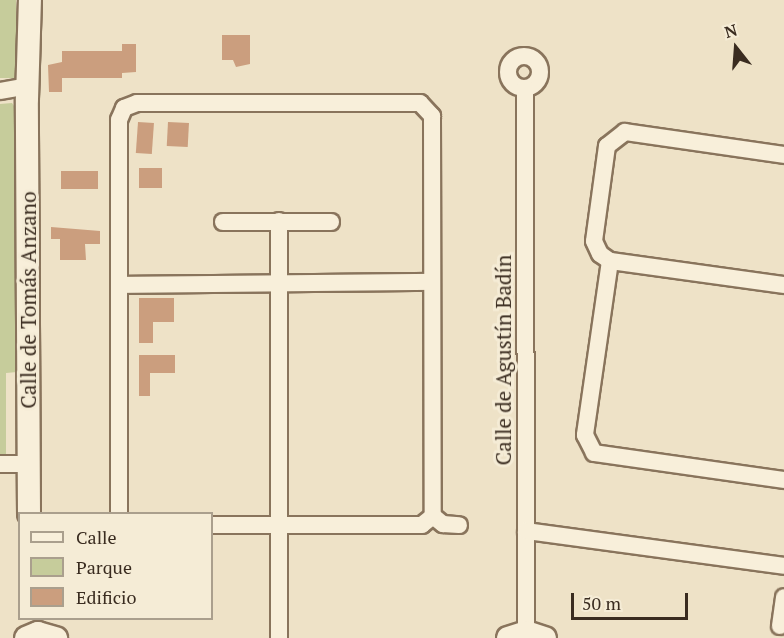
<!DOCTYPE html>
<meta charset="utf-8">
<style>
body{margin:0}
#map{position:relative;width:784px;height:638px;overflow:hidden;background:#eee2c7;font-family:"PT Serif",serif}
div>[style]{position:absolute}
.green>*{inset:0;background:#c6cc9b;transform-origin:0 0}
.building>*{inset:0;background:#cb9e7e;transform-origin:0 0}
.roads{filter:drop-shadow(2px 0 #89745c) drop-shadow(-2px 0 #89745c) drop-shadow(0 2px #89745c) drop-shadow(0 -2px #89745c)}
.street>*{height:16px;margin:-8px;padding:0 8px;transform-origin:8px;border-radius:8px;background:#f8efda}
.street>.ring{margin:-8px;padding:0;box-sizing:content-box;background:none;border:16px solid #f8efda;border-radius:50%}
.secondary>*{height:22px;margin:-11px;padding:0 11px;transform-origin:11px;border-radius:11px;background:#f8efda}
span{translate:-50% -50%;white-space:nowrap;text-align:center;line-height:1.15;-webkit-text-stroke:6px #f5ecd6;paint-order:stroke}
.street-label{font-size:21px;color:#3a2c20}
.legend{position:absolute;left:18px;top:512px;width:195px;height:108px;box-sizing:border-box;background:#f5ecd6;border:2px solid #aa9f8d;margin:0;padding:8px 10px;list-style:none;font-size:18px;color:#3a2c20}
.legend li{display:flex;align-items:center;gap:12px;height:30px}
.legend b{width:30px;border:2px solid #aa9f8d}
.north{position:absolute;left:706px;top:18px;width:60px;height:60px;-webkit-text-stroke:4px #f5ecd6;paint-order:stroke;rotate:343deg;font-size:16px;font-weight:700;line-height:24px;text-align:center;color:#3a2c20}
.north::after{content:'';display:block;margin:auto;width:21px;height:27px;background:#3a2c20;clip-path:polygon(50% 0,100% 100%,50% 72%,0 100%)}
.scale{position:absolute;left:571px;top:593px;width:117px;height:27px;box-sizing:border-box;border:3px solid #3a2c20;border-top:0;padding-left:8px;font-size:18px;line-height:21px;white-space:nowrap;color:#3a2c20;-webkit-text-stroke:4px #f5ecd6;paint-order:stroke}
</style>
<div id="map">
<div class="green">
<div style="left:0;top:0;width:16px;height:78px"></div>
<div style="clip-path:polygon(12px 103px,16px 109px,17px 372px,6px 373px,6px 454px,0 454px,0 104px)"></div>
</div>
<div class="building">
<div style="clip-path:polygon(222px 35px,250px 35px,250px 64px,236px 67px,233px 60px,222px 60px)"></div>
<div style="clip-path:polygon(122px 44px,136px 44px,136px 72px,122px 73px,122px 78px,62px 78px,62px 92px,49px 92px,48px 65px,62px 62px,62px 51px,122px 51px)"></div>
<div style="left:138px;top:122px;width:16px;height:31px;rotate:4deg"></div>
<div style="left:168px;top:122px;width:21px;height:24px;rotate:3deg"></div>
<div style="left:139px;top:168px;width:23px;height:20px"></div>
<div style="left:61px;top:171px;width:37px;height:18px"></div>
<div style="clip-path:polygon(51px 227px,100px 231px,100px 244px,85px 244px,86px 260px,60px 260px,60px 239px,51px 239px)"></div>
<div style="clip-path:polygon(139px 298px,174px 298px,174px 322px,153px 322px,153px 343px,139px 343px)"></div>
<div style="clip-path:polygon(139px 355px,175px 355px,175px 373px,150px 373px,150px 396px,139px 396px)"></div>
</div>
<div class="roads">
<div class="street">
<div class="ring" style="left:508px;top:56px;width:16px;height:16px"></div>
<div style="left:525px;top:88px;width:544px;rotate:89.89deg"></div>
<div style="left:0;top:91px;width:28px;rotate:-10deg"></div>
<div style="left:223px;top:222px;width:108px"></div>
<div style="left:610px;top:261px;width:12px;rotate:-145deg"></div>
<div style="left:600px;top:254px;width:14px;rotate:-115deg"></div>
<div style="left:594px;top:241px;width:96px;rotate:-82.2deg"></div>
<div style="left:607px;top:146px;width:23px;rotate:-38deg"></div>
<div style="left:625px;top:132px;width:161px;rotate:8.2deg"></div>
<div style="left:120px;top:285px;width:312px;rotate:-0.6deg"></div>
<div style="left:784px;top:285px;width:176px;rotate:-172.1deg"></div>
<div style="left:610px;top:261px;width:176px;rotate:98.2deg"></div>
<div style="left:585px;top:435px;width:20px;rotate:63deg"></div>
<div style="left:594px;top:453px;width:192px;rotate:8.1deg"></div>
<div style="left:0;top:464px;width:29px"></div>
<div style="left:119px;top:514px;width:394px;rotate:-90deg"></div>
<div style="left:119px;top:120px;width:13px;rotate:-67deg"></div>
<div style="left:124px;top:108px;width:14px;rotate:-21deg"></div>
<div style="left:137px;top:103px;width:283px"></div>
<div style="left:420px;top:103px;width:18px;rotate:47deg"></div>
<div style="left:432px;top:116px;width:400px;rotate:89.9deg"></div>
<div style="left:433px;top:516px;width:14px;rotate:141deg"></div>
<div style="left:422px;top:525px;width:210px;rotate:180deg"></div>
<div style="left:433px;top:516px;width:13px;rotate:39deg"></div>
<div style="left:443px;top:524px;width:16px;rotate:4deg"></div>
<div style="left:526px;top:531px;width:260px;rotate:7.7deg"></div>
<div style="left:780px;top:626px;width:29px;rotate:-82deg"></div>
<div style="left:279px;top:638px;width:417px;rotate:-90deg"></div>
</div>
<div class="secondary">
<div style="left:29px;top:514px;width:415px;rotate:-90.3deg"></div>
<div style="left:27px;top:99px;width:99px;rotate:-88.3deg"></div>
<div style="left:26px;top:638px;width:13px;rotate:-23deg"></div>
<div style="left:38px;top:633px;width:19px;rotate:16deg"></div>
<div style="left:508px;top:638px;width:19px;rotate:-18deg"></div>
<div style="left:526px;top:632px;width:20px;rotate:18deg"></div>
</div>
</div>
<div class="street-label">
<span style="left:28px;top:300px;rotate:-90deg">Calle de Tomás Anzano</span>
<span style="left:503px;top:360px;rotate:-90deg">Calle de Agustín Badín</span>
</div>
<ul class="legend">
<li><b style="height:8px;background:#f8efda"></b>Calle</li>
<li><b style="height:16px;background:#c6cc9b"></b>Parque</li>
<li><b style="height:16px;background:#cb9e7e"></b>Edificio</li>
</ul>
<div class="north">N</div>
<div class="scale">50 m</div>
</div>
